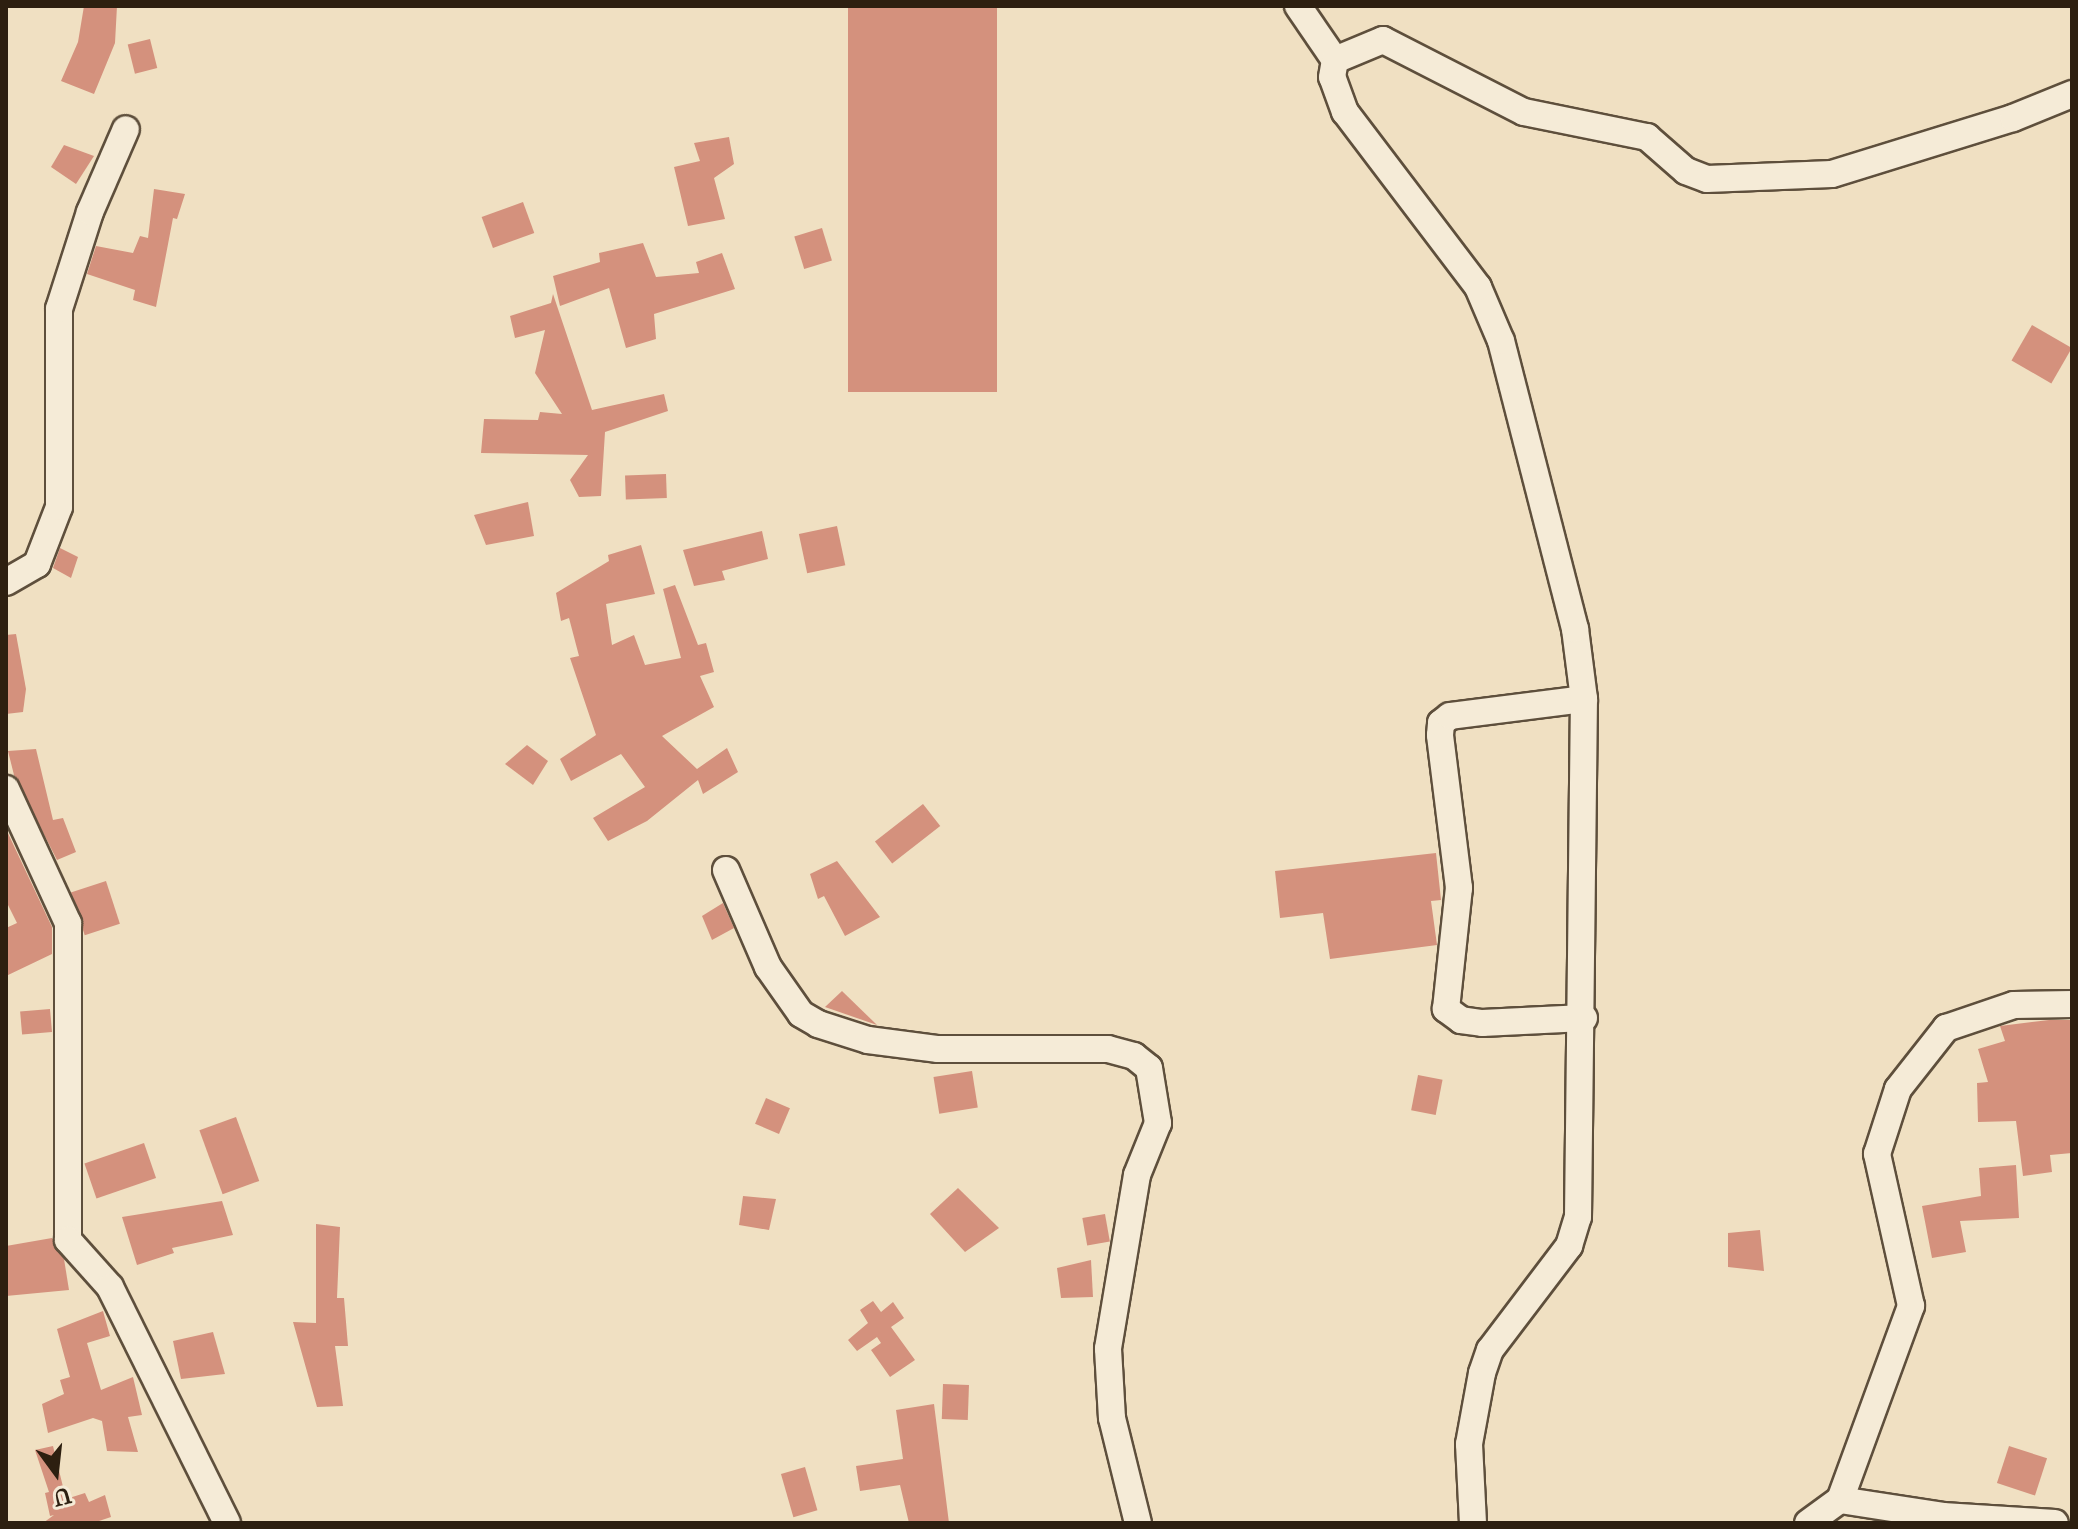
<!DOCTYPE html>
<style>
body{margin:0}
#map{position:relative;width:2078px;height:1529px;overflow:hidden;background:#f0e0c2;font-family:"IM FELL Great Primer",serif}
div>[style]{position:absolute}
.building>*{inset:0;background:#d4917d;transform-origin:0 0}
.roads{filter:drop-shadow(2px 0 #5e4f3c) drop-shadow(-2px 0 #5e4f3c) drop-shadow(0 2px #5e4f3c) drop-shadow(0 -2px #5e4f3c)}
.minor>*{height:26px;margin:-13px;padding:0 13px;transform-origin:13px;border-radius:13px;background:#f5ebd7}
span{translate:-50% -50%;white-space:nowrap;text-align:center;line-height:1.15;-webkit-text-stroke:6px #f5ebd7;paint-order:stroke}
.frame{position:absolute;inset:0;border:8px solid #2d1f10;pointer-events:none}
.north{position:absolute;left:16px;top:1433px;width:80px;height:80px;-webkit-text-stroke:6px #f5ebd7;paint-order:stroke;rotate:165deg;font-size:22px;font-weight:700;line-height:32px;text-align:center;color:#2d1f10}
.north::after{content:'';display:block;margin:auto;width:28px;height:36px;background:#2d1f10;clip-path:polygon(50% 0,100% 100%,50% 72%,0 100%)}
</style>
<div id="map">
<div class="building">
<div style="clip-path:polygon(84px 6px,117px 6px,115px 43px,94px 94px,61px 81px,78px 42px)"></div>
<div style="left:848px;top:6px;width:149px;height:386px"></div>
<div style="left:150px;top:39px;width:30px;height:23px;rotate:76deg"></div>
<div style="clip-path:polygon(729px 137px,734px 164px,714px 178px,725px 219px,688px 226px,674px 167px,700px 161px,694px 143px)"></div>
<div style="clip-path:polygon(64px 145px,94px 156px,76px 184px,51px 167px)"></div>
<div style="clip-path:polygon(154px 189px,185px 194px,177px 219px,173px 218px,156px 307px,133px 300px,135px 290px,87px 274px,96px 246px,133px 253px,140px 236px,148px 238px)"></div>
<div style="left:523px;top:202px;width:33px;height:44px;rotate:70deg"></div>
<div style="left:822px;top:228px;width:34px;height:29px;rotate:73deg"></div>
<div style="clip-path:polygon(643px 243px,656px 277px,699px 273px,696px 262px,722px 253px,735px 289px,654px 314px,656px 339px,626px 348px,609px 288px,560px 306px,553px 276px,600px 262px,599px 253px)"></div>
<div style="clip-path:polygon(553px 294px,592px 410px,664px 394px,668px 411px,605px 432px,601px 496px,579px 497px,570px 480px,588px 455px,481px 453px,484px 419px,538px 420px,540px 412px,562px 414px,535px 373px,545px 330px,515px 338px,510px 316px,551px 303px)"></div>
<div style="left:2032px;top:325px;width:46px;height:41px;rotate:30deg"></div>
<div style="left:666px;top:474px;width:24px;height:41px;rotate:88deg"></div>
<div style="clip-path:polygon(528px 502px,534px 536px,486px 545px,474px 515px)"></div>
<div style="left:837px;top:526px;width:40px;height:39px;rotate:78deg"></div>
<div style="clip-path:polygon(762px 531px,768px 559px,722px 571px,725px 580px,694px 586px,683px 550px)"></div>
<div style="clip-path:polygon(641px 545px,655px 594px,606px 604px,612px 645px,634px 635px,645px 665px,681px 658px,663px 589px,675px 585px,698px 645px,706px 643px,714px 672px,700px 676px,714px 707px,662px 736px,697px 769px,727px 748px,738px 772px,703px 794px,698px 780px,647px 821px,608px 841px,593px 818px,645px 787px,621px 754px,571px 781px,560px 759px,596px 735px,570px 658px,579px 656px,569px 618px,561px 621px,556px 593px,609px 561px,608px 555px)"></div>
<div style="clip-path:polygon(60px 548px,78px 557px,71px 578px,53px 568px)"></div>
<div style="clip-path:polygon(16px 634px,26px 689px,23px 712px,6px 714px,6px 635px)"></div>
<div style="clip-path:polygon(527px 745px,548px 761px,533px 785px,505px 764px)"></div>
<div style="clip-path:polygon(36px 749px,53px 820px,63px 818px,76px 852px,57px 860px,14px 775px,8px 751px)"></div>
<div style="left:923px;top:804px;width:28px;height:61px;rotate:52deg"></div>
<div style="clip-path:polygon(6px 829px,52px 927px,52px 954px,6px 976px,6px 928px,17px 923px,6px 901px)"></div>
<div style="clip-path:polygon(1436px 853px,1441px 900px,1431px 901px,1437px 945px,1330px 959px,1323px 913px,1280px 918px,1275px 871px)"></div>
<div style="clip-path:polygon(837px 861px,880px 917px,845px 936px,824px 896px,818px 899px,810px 874px)"></div>
<div style="left:106px;top:881px;width:45px;height:37px;rotate:72deg"></div>
<div style="clip-path:polygon(723px 903px,734px 928px,712px 940px,702px 916px)"></div>
<div style="clip-path:polygon(842px 991px,877px 1025px,825px 1007px)"></div>
<div style="left:50px;top:1009px;width:23px;height:30px;rotate:85deg"></div>
<div style="clip-path:polygon(2049px 1020px,2072px 1020px,2072px 1153px,2050px 1155px,2052px 1172px,2023px 1176px,2016px 1121px,1978px 1122px,1977px 1083px,1988px 1082px,1978px 1049px,2005px 1041px,2000px 1026px)"></div>
<div style="left:972px;top:1071px;width:37px;height:39px;rotate:81deg"></div>
<div style="left:1418px;top:1075px;width:25px;height:36px;rotate:11deg"></div>
<div style="left:766px;top:1098px;width:26px;height:28px;rotate:23deg"></div>
<div style="left:236px;top:1117px;width:68px;height:39px;rotate:70deg"></div>
<div style="left:144px;top:1143px;width:37px;height:63px;rotate:71deg"></div>
<div style="clip-path:polygon(2016px 1165px,2019px 1218px,1960px 1221px,1966px 1252px,1932px 1258px,1922px 1206px,1981px 1196px,1979px 1168px)"></div>
<div style="clip-path:polygon(958px 1188px,999px 1228px,965px 1252px,930px 1214px)"></div>
<div style="clip-path:polygon(743px 1196px,776px 1199px,769px 1230px,739px 1225px)"></div>
<div style="clip-path:polygon(222px 1201px,233px 1235px,172px 1248px,174px 1253px,137px 1265px,122px 1217px)"></div>
<div style="left:1105px;top:1214px;width:28px;height:23px;rotate:80deg"></div>
<div style="clip-path:polygon(316px 1224px,340px 1227px,337px 1298px,344px 1298px,348px 1346px,335px 1346px,343px 1406px,317px 1407px,293px 1322px,316px 1323px)"></div>
<div style="clip-path:polygon(1760px 1230px,1764px 1271px,1728px 1267px,1728px 1233px)"></div>
<div style="clip-path:polygon(52px 1238px,64px 1259px,69px 1290px,6px 1296px,6px 1246px)"></div>
<div style="clip-path:polygon(1091px 1260px,1093px 1297px,1061px 1298px,1057px 1268px)"></div>
<div style="clip-path:polygon(873px 1301px,881px 1312px,893px 1302px,904px 1318px,891px 1327px,915px 1360px,890px 1377px,871px 1350px,881px 1343px,877px 1337px,857px 1351px,848px 1340px,868px 1323px,860px 1310px)"></div>
<div style="clip-path:polygon(103px 1311px,110px 1336px,87px 1343px,101px 1390px,133px 1377px,142px 1415px,128px 1417px,138px 1452px,107px 1451px,102px 1421px,93px 1418px,48px 1433px,42px 1404px,64px 1394px,60px 1380px,70px 1377px,57px 1329px)"></div>
<div style="clip-path:polygon(213px 1332px,225px 1374px,181px 1379px,173px 1341px)"></div>
<div style="left:943px;top:1384px;width:26px;height:35px;rotate:2deg"></div>
<div style="clip-path:polygon(934px 1404px,949px 1523px,909px 1523px,900px 1485px,860px 1491px,856px 1466px,903px 1459px,896px 1410px)"></div>
<div style="clip-path:polygon(53px 1446px,66px 1499px,85px 1493px,89px 1502px,105px 1495px,111px 1517px,93px 1523px,43px 1523px,54px 1515px,50px 1516px,45px 1493px,49px 1492px,35px 1450px)"></div>
<div style="left:2009px;top:1446px;width:40px;height:39px;rotate:18deg"></div>
<div style="left:805px;top:1467px;width:45px;height:25px;rotate:74deg"></div>
</div>
<div class="roads">
<div class="minor">
<div style="left:1298px;top:6px;width:65px;rotate:55.6deg"></div>
<div style="left:6px;top:582px;width:36px;rotate:-30deg"></div>
<div style="left:37px;top:564px;width:61px;rotate:-68.9deg"></div>
<div style="left:59px;top:507px;width:198px;rotate:-90deg"></div>
<div style="left:59px;top:309px;width:102px;rotate:-72.3deg"></div>
<div style="left:90px;top:212px;width:90px;rotate:-66.6deg"></div>
<div style="left:6px;top:789px;width:148px;rotate:65.2deg"></div>
<div style="left:68px;top:923px;width:317px;rotate:90deg"></div>
<div style="left:68px;top:1240px;width:63px;rotate:48.2deg"></div>
<div style="left:110px;top:1287px;width:263px;rotate:63.6deg"></div>
<div style="left:726px;top:870px;width:106px;rotate:66.6deg"></div>
<div style="left:768px;top:967px;width:57px;rotate:54.9deg"></div>
<div style="left:801px;top:1014px;width:20px;rotate:30deg"></div>
<div style="left:818px;top:1024px;width:52px;rotate:17.7deg"></div>
<div style="left:868px;top:1040px;width:71px;rotate:7.3deg"></div>
<div style="left:938px;top:1049px;width:170px"></div>
<div style="left:1108px;top:1049px;width:27px;rotate:15deg"></div>
<div style="left:1134px;top:1056px;width:19px;rotate:39deg"></div>
<div style="left:1149px;top:1068px;width:56px;rotate:80.7deg"></div>
<div style="left:1158px;top:1123px;width:56px;rotate:112deg"></div>
<div style="left:1137px;top:1175px;width:176px;rotate:99.5deg"></div>
<div style="left:1108px;top:1349px;width:69px;rotate:86.7deg"></div>
<div style="left:1112px;top:1418px;width:108px;rotate:76.1deg"></div>
<div style="left:1584px;top:1018px;width:102px;rotate:177.2deg"></div>
<div style="left:1482px;top:1023px;width:21px;rotate:-172deg"></div>
<div style="left:1461px;top:1020px;width:19px;rotate:-144deg"></div>
<div style="left:1446px;top:1009px;width:122px;rotate:-83.9deg"></div>
<div style="left:1459px;top:888px;width:154px;rotate:-97.1deg"></div>
<div style="left:1440px;top:735px;width:12px;rotate:-85deg"></div>
<div style="left:1441px;top:723px;width:11px;rotate:-38deg"></div>
<div style="left:1450px;top:716px;width:135px;rotate:-7.2deg"></div>
<div style="left:1840px;top:1500px;width:104px;rotate:8.8deg"></div>
<div style="left:1943px;top:1516px;width:112px;rotate:3.6deg"></div>
<div style="left:1473px;top:1523px;width:79px;rotate:-92.9deg"></div>
<div style="left:1469px;top:1444px;width:72px;rotate:-79.6deg"></div>
<div style="left:1482px;top:1373px;width:24px;rotate:-71deg"></div>
<div style="left:1490px;top:1350px;width:131px;rotate:-52.8deg"></div>
<div style="left:1569px;top:1246px;width:30px;rotate:-73deg"></div>
<div style="left:1578px;top:1217px;width:518px;rotate:-89.34deg"></div>
<div style="left:1584px;top:699px;width:71px;rotate:-97.3deg"></div>
<div style="left:1575px;top:629px;width:297px;rotate:-104.4deg"></div>
<div style="left:1501px;top:341px;width:59px;rotate:-113.1deg"></div>
<div style="left:1478px;top:287px;width:220px;rotate:-127.2deg"></div>
<div style="left:1345px;top:112px;width:37px;rotate:-110deg"></div>
<div style="left:1332px;top:77px;width:17px;rotate:-80deg"></div>
<div style="left:1335px;top:60px;width:52px;rotate:-22.6deg"></div>
<div style="left:1383px;top:40px;width:158px;rotate:27.1deg"></div>
<div style="left:1524px;top:112px;width:126px;rotate:11.5deg"></div>
<div style="left:1647px;top:137px;width:52px;rotate:41.1deg"></div>
<div style="left:1686px;top:171px;width:22px;rotate:21deg"></div>
<div style="left:1707px;top:179px;width:125px;rotate:-2.3deg"></div>
<div style="left:1832px;top:174px;width:189px;rotate:-17.2deg"></div>
<div style="left:2013px;top:118px;width:64px;rotate:-22.1deg"></div>
<div style="left:1808px;top:1523px;width:39px;rotate:-36deg"></div>
<div style="left:1840px;top:1500px;width:207px;rotate:-69.9deg"></div>
<div style="left:1911px;top:1306px;width:156px;rotate:-102.6deg"></div>
<div style="left:1877px;top:1154px;width:68px;rotate:-72.1deg"></div>
<div style="left:1898px;top:1089px;width:78px;rotate:-51.8deg"></div>
<div style="left:1946px;top:1028px;width:72px;rotate:-18.7deg"></div>
<div style="left:2014px;top:1005px;width:58px;rotate:-1deg"></div>
</div>
</div>
<div class="frame"></div>
<div class="north">U</div>
</div>
